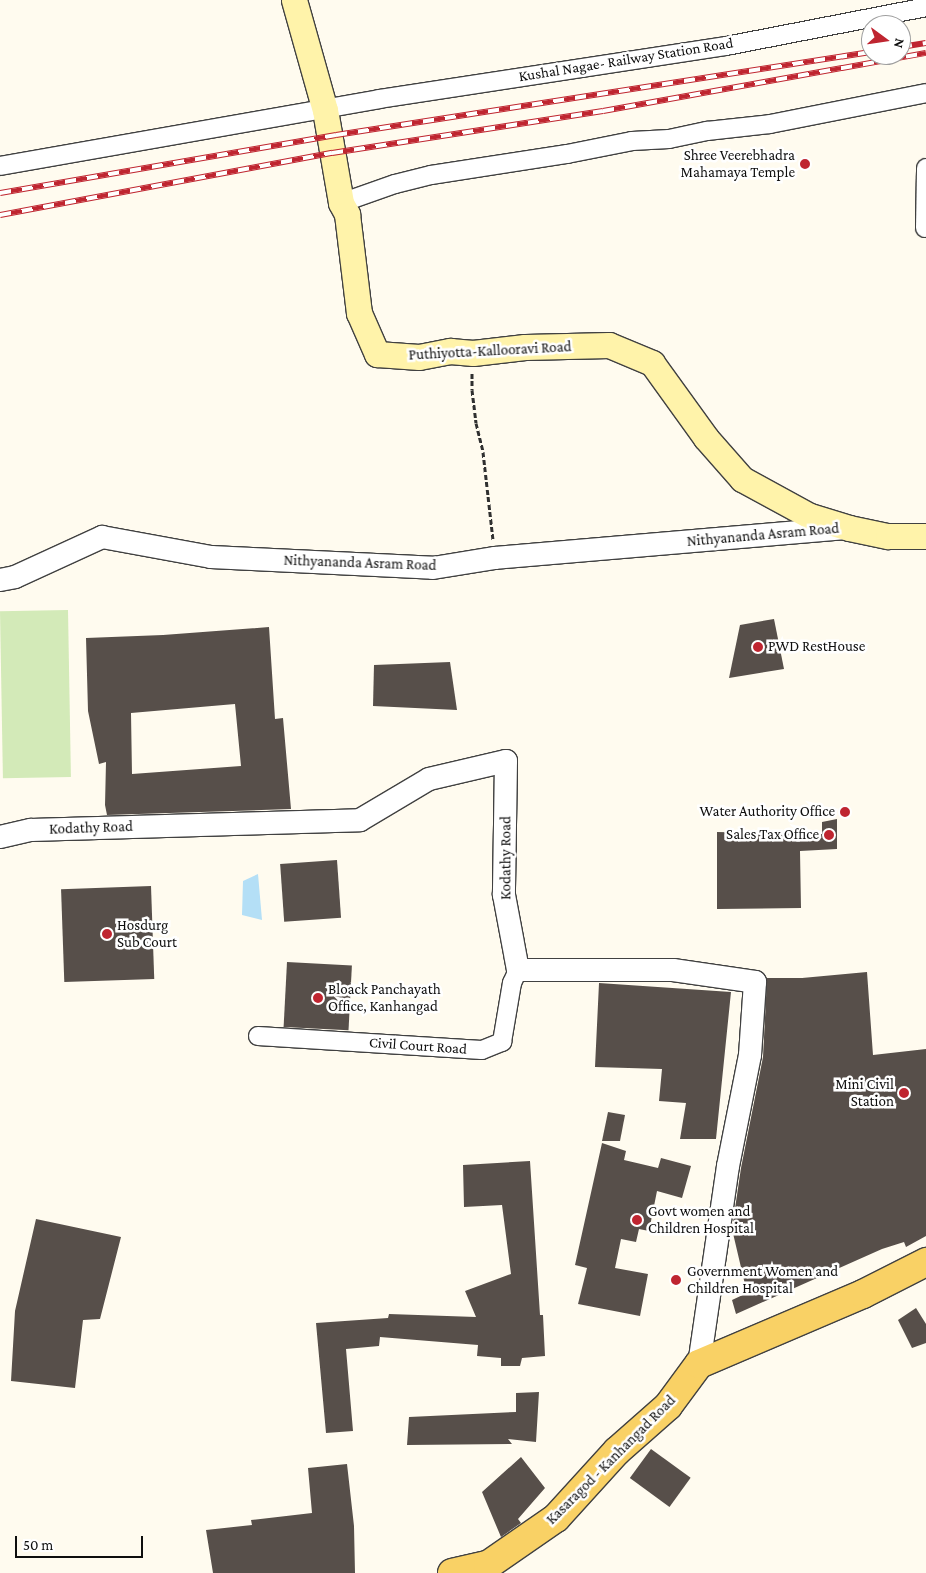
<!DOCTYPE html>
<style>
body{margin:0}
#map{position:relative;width:926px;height:1573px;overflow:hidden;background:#fffbef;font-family:"Crimson Pro",serif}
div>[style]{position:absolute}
.green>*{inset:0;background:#d3eab8;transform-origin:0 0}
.water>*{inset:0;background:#b4dff6}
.building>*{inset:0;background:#574f4a;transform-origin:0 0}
.path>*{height:3px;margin-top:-1.5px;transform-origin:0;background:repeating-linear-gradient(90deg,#303030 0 5px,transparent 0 7.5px)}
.roads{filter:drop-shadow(1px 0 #414141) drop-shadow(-1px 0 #414141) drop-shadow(0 1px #414141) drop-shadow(0 -1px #414141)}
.minor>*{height:18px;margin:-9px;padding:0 9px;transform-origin:9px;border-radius:9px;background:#fff}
.tertiary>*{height:22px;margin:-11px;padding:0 11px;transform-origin:11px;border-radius:11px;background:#fff}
.secondary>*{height:25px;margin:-12.5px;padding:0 12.5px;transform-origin:12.5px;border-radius:12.5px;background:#fff3aa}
.primary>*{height:28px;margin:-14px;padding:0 14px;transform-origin:14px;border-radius:14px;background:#f9d165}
.rail>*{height:5.5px;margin-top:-2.75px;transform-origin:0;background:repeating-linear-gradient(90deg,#fff 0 11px,#bf2530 0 22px);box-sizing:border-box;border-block:1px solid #bf2530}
.dots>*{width:14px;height:14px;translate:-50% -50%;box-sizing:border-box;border:2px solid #fff;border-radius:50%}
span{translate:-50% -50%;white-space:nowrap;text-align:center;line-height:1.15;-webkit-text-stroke:5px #fff;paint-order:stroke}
.street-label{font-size:15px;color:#0e0e0e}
.poi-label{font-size:15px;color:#0e0e0e}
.right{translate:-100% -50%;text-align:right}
.left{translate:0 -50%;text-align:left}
.north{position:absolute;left:861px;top:15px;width:50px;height:50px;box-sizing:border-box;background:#fff;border:1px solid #9f9f9f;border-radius:50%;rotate:104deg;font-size:14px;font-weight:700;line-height:20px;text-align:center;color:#0e0e0e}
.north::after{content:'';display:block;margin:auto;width:18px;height:22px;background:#bf2530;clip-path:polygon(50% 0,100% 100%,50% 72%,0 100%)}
.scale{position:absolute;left:15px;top:1536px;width:128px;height:22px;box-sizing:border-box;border:2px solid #0e0e0e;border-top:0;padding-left:6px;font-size:15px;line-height:18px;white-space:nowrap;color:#0e0e0e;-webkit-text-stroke:4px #fff;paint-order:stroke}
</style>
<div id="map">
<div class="green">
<div style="left:68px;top:610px;width:167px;height:68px;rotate:89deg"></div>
</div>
<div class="water">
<div style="clip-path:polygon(258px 874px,262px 920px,242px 915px,243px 881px)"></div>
</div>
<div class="building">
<div style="clip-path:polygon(774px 619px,784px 669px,729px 678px,740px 625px)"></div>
<div style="clip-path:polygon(evenodd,269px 627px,275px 719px,283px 718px,291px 809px,107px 815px,105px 805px,106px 762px,99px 764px,88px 711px,86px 638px,163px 635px,269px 627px,235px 704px,241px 766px,132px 774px,131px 713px,235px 704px)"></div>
<div style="clip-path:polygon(450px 662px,457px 710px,373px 706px,374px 665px)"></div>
<div style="clip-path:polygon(837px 819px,837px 849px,800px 851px,801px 908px,717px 909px,717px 832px,822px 834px,822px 822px)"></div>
<div style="left:337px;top:860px;width:58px;height:57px;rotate:86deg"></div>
<div style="left:151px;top:886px;width:93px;height:90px;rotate:88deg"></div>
<div style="left:287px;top:962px;width:65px;height:65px;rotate:3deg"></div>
<div style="clip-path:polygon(867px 972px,873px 1055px,926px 1049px,926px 1236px,906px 1247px,904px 1242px,882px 1249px,736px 1314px,732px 1300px,747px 1293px,732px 1229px,741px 1168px,763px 1057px,767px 978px,802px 978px)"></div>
<div style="clip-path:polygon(599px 983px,731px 992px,716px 1139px,680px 1139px,686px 1103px,659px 1101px,662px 1069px,595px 1067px)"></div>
<div style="clip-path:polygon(608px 1112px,625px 1115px,620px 1141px,602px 1141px)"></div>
<div style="clip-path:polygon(602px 1143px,626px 1151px,624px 1160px,658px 1168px,661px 1158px,691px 1166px,682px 1198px,657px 1191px,649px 1231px,639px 1229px,636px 1242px,621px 1239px,615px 1268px,648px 1274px,640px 1316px,578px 1304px,587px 1268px,575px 1265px)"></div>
<div style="clip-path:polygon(530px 1161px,540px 1315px,543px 1315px,545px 1356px,522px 1358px,520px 1366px,501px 1366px,501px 1358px,477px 1356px,478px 1345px,380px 1337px,379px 1346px,346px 1349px,353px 1431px,326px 1433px,316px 1323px,388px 1318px,389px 1314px,476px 1317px,465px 1291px,511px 1274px,502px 1205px,464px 1207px,463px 1165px)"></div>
<div style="clip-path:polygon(36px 1219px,121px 1237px,100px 1319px,83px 1320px,75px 1388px,11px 1381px,15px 1311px)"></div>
<div style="clip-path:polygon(916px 1308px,926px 1324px,926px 1343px,912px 1348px,898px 1320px)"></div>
<div style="clip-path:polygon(539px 1392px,536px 1442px,508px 1439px,512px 1444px,407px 1445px,409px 1417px,516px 1412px,516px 1393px)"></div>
<div style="left:651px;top:1449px;width:49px;height:36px;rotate:36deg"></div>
<div style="clip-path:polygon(521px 1457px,545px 1488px,518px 1519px,521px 1523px,501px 1537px,482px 1492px)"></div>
<div style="clip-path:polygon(347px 1464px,354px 1526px,355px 1573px,213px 1573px,206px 1530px,252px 1525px,251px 1520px,312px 1513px,308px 1468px)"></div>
</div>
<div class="path">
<div style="left:472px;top:373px;width:17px;rotate:90deg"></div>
<div style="left:472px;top:390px;width:33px;rotate:83deg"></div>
<div style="left:476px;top:423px;width:30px;rotate:76deg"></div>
<div style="left:483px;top:452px;width:89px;rotate:83.5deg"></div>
</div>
<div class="roads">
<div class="minor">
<div style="left:0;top:166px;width:385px;rotate:-10deg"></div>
<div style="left:379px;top:99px;width:351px;rotate:-8.7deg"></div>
<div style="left:726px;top:46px;width:204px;rotate:-11deg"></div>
<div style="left:341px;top:203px;width:57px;rotate:-19.4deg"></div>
<div style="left:395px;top:184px;width:37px;rotate:-14deg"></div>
<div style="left:431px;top:175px;width:138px;rotate:-8.8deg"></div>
<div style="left:567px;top:154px;width:66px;rotate:-11.3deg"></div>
<div style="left:632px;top:141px;width:37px;rotate:-3deg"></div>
<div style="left:669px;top:139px;width:39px;rotate:-12deg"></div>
<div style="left:707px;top:131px;width:63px;rotate:-6.3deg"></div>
<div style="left:770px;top:124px;width:159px;rotate:-11.2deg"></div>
<div style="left:925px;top:228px;width:60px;rotate:-89deg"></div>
<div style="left:258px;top:1036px;width:224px;rotate:3.6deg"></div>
<div style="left:482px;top:1050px;width:22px;rotate:-22deg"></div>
<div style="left:502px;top:1042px;width:60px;rotate:-80.4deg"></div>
<div style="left:512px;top:983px;width:14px;rotate:-65deg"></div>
</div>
<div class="tertiary">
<div style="left:0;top:580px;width:15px;rotate:-11deg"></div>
<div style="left:15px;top:577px;width:96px;rotate:-24.7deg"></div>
<div style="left:102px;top:537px;width:111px;rotate:10.4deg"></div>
<div style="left:211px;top:557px;width:222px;rotate:2.8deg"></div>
<div style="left:433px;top:568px;width:63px;rotate:-9.2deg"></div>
<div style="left:495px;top:558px;width:352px;rotate:-4.9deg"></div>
<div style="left:0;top:837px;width:32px;rotate:-13deg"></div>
<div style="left:31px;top:830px;width:329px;rotate:-1.7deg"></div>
<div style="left:360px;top:820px;width:80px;rotate:-30.7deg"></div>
<div style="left:429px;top:779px;width:79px;rotate:-13.2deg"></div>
<div style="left:506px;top:761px;width:134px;rotate:90.9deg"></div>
<div style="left:504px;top:895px;width:76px;rotate:79.4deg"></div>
<div style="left:518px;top:970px;width:155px"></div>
<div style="left:673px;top:970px;width:83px;rotate:8.3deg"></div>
<div style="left:755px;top:982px;width:73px;rotate:93.9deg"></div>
<div style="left:750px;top:1055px;width:113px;rotate:101.2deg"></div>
<div style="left:728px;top:1166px;width:200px;rotate:98.3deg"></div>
</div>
<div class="secondary">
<div style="left:294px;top:0;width:114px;rotate:74.3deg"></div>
<div style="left:325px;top:110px;width:94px;rotate:80.2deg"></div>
<div style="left:341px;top:203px;width:13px;rotate:61deg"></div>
<div style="left:347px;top:214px;width:100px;rotate:83.1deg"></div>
<div style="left:359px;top:313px;width:45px;rotate:66.3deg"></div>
<div style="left:377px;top:354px;width:42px;rotate:4.1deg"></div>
<div style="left:419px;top:357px;width:32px;rotate:-11deg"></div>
<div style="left:450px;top:351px;width:23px;rotate:5deg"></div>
<div style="left:473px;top:353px;width:52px;rotate:-6.6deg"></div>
<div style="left:525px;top:347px;width:84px;rotate:-1.4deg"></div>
<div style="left:609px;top:345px;width:47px;rotate:22.7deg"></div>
<div style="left:652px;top:363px;width:92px;rotate:54.2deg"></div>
<div style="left:706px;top:438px;width:55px;rotate:48.7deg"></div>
<div style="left:742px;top:479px;width:77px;rotate:28.6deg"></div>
<div style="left:810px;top:516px;width:41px;rotate:17.1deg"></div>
<div style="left:849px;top:528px;width:40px;rotate:12deg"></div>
<div style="left:888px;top:536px;width:38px"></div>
</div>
<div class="primary">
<div style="left:452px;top:1573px;width:37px;rotate:-13deg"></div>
<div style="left:488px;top:1565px;width:83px;rotate:-34.7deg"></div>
<div style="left:556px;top:1518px;width:91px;rotate:-47.7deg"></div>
<div style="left:617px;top:1451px;width:68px;rotate:-41.4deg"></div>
<div style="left:668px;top:1406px;width:52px;rotate:-53.6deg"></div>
<div style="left:699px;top:1364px;width:178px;rotate:-23.1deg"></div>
<div style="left:863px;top:1294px;width:71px;rotate:-26.9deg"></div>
</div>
</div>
<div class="rail">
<div style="left:901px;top:47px;width:25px;rotate:-9deg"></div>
<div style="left:0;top:193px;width:341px;rotate:-9.8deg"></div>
<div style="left:336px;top:135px;width:541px;rotate:-8.82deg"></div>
<div style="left:0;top:215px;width:338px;rotate:-10.6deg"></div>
<div style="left:332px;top:153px;width:274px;rotate:-8.8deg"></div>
<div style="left:603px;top:111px;width:328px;rotate:-10.2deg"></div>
</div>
<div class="dots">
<div style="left:805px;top:164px;background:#bf2530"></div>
<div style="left:758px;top:647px;background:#bf2530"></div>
<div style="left:845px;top:812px;background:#bf2530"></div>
<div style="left:829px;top:835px;background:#bf2530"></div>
<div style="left:107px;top:934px;background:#bf2530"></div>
<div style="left:318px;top:998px;background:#bf2530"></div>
<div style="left:904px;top:1093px;background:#bf2530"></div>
<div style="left:637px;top:1220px;background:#bf2530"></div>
<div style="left:676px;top:1280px;background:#bf2530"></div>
</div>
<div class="street-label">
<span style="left:626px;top:60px;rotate:-9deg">Kushal Nagae- Railway Station Road</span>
<span style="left:490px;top:351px;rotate:-3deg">Puthiyotta-Kallooravi Road</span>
<span style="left:763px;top:535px;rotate:-5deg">Nithyananda Asram Road</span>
<span style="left:360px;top:563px;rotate:2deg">Nithyananda Asram Road</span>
<span style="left:91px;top:828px;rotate:-2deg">Kodathy Road</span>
<span style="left:506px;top:858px;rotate:-90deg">Kodathy Road</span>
<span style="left:418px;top:1046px;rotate:4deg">Civil Court Road</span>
<span style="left:611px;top:1460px;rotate:-45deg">Kasaragod - Kanhangad Road</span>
</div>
<div class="poi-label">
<span class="right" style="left:795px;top:164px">Shree Veerebhadra<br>Mahamaya Temple</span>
<span class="left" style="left:768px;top:647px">PWD RestHouse</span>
<span class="right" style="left:835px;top:812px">Water Authority Office</span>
<span class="right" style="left:819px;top:835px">Sales Tax Office</span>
<span class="left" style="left:117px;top:934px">Hosdurg<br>Sub Court</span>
<span class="left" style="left:328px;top:998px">Bloack Panchayath<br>Office, Kanhangad</span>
<span class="right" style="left:894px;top:1093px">Mini Civil<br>Station</span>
<span class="left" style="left:648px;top:1220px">Govt women and<br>Children Hospital</span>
<span class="left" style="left:687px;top:1280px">Government Women and<br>Children Hospital</span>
</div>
<div class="north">N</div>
<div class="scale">50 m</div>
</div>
